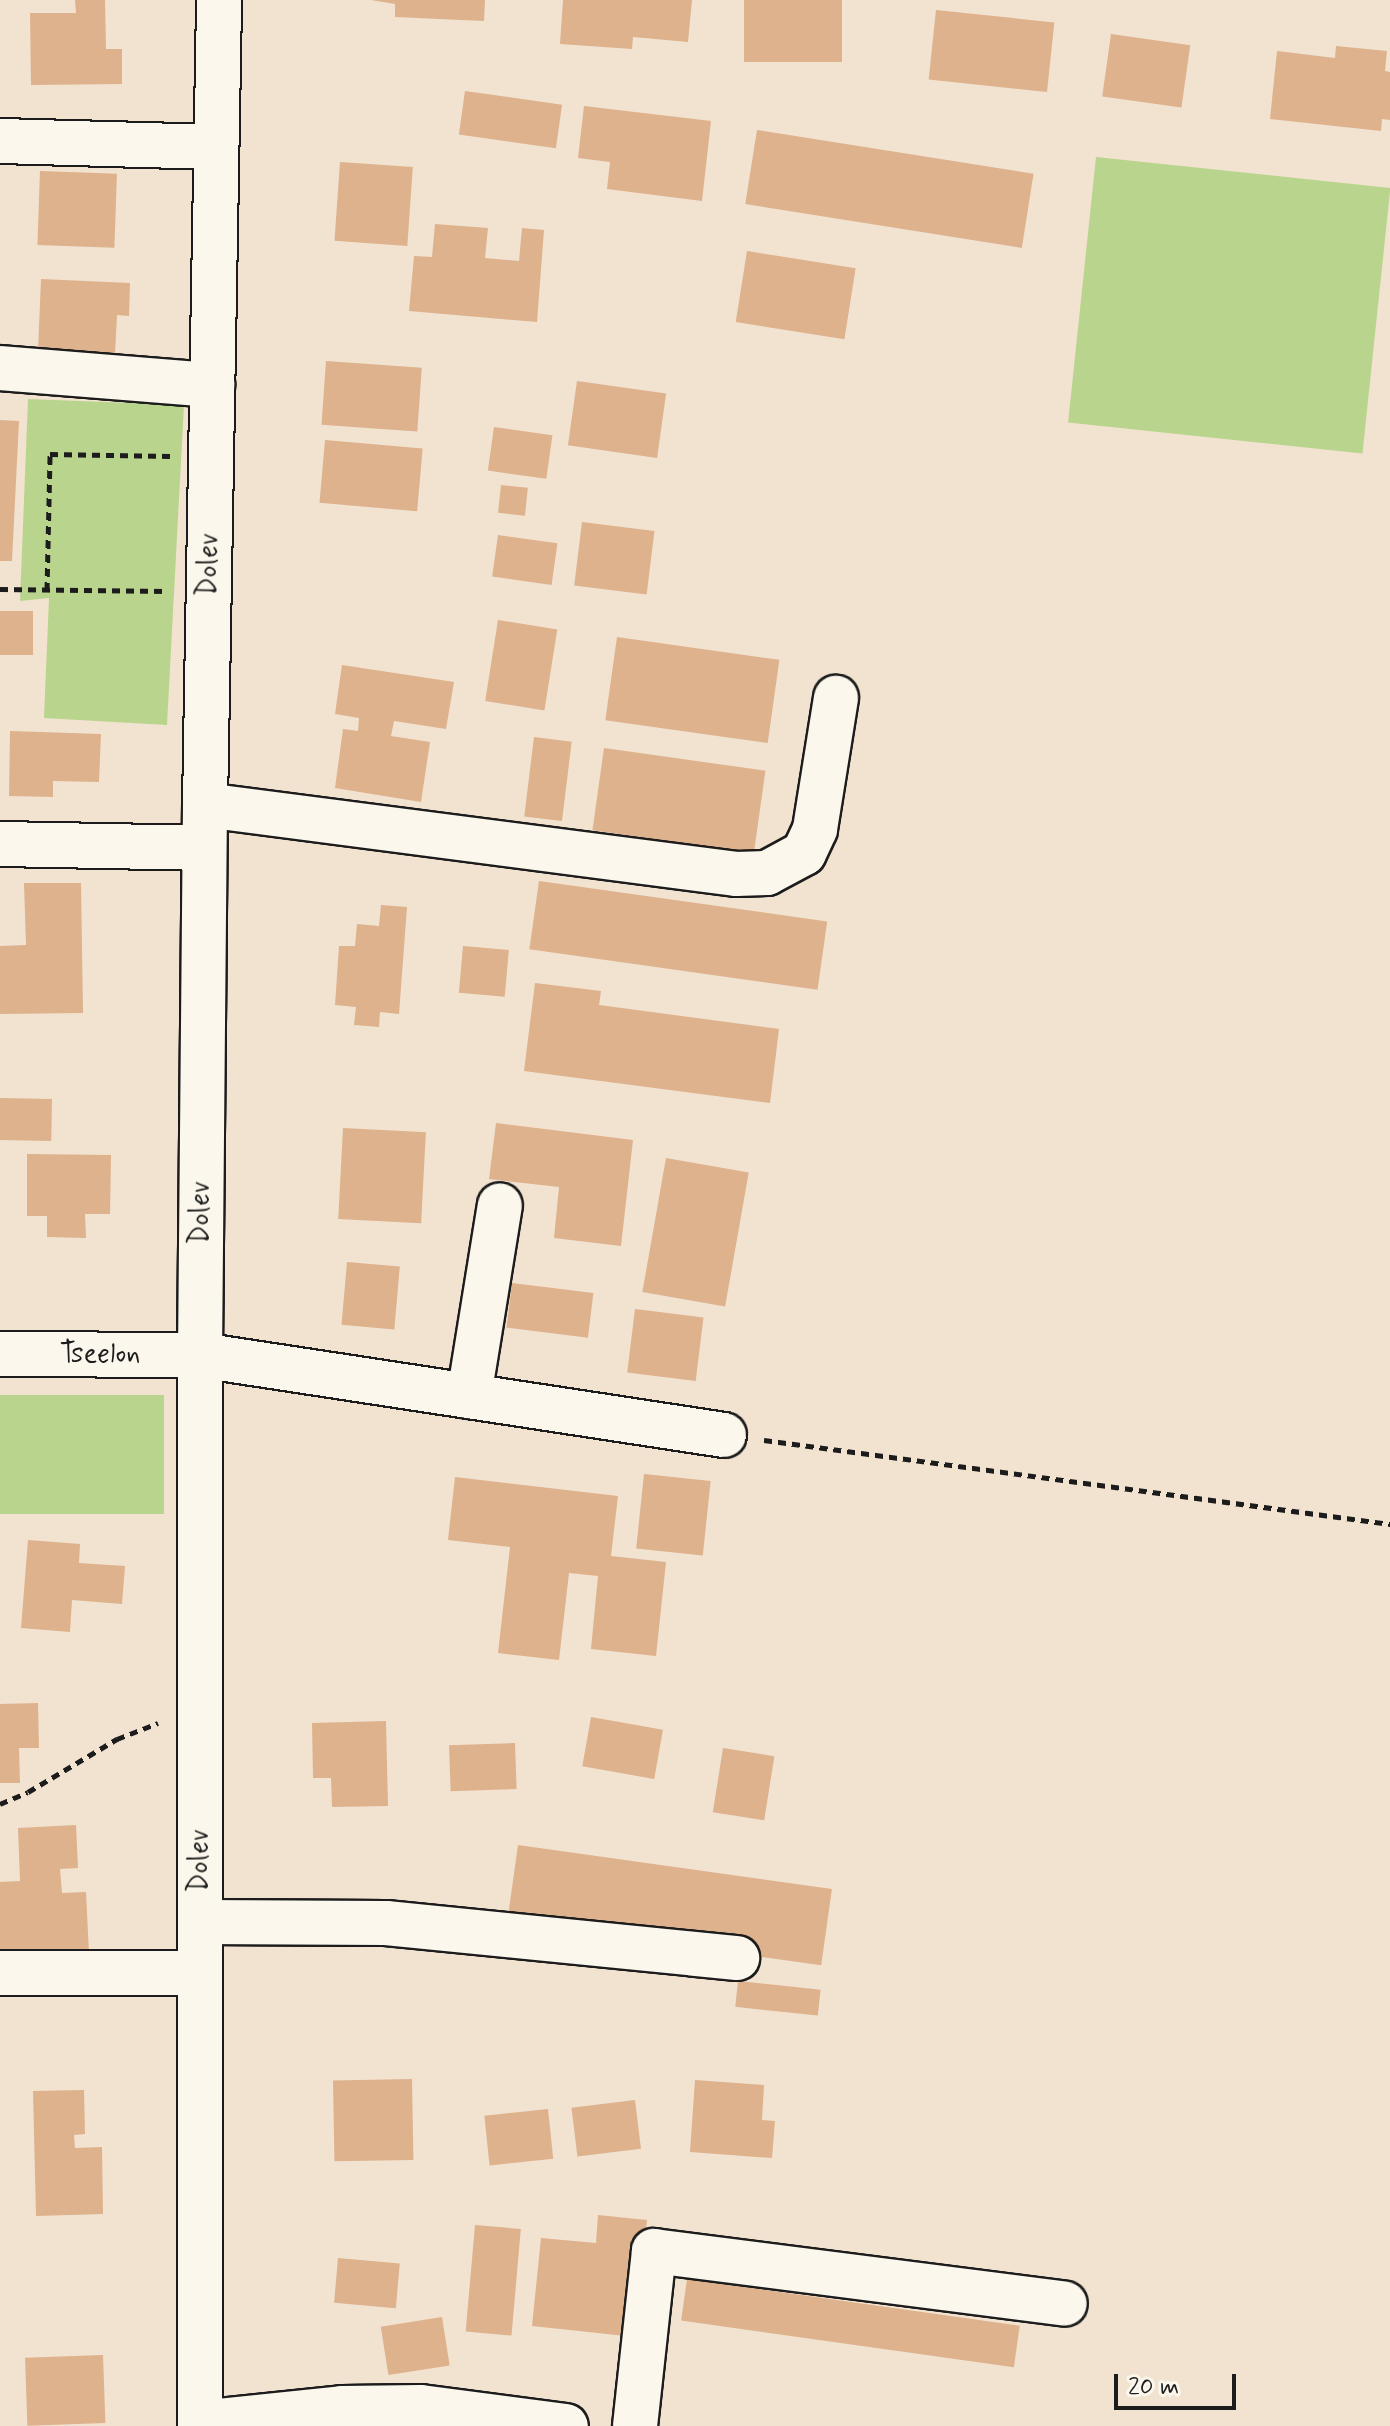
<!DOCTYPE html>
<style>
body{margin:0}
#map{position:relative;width:1390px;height:2426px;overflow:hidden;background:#f2e2d0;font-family:Mynerve,sans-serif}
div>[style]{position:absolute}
.green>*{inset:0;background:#b9d58d;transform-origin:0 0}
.building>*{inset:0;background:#ddb28d;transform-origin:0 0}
.path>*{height:5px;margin-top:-2.5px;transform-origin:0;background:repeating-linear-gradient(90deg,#1c1c1c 0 8px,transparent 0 14px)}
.roads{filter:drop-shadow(2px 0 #1c1c1c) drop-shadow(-2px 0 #1c1c1c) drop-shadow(0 2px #1c1c1c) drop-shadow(0 -2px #1c1c1c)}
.minor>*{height:44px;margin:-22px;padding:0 22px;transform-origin:22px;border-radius:22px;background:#fbf7ec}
span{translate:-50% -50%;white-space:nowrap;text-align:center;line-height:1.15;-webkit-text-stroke:6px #fbf7ec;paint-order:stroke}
.street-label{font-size:28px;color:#1c1c1c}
.scale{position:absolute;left:1114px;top:2374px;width:122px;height:36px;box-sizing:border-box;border:4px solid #1c1c1c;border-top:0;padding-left:10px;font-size:24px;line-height:28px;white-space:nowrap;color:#1c1c1c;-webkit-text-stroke:6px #fbf7ec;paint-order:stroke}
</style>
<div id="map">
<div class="green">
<div style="left:1096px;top:157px;width:296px;height:267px;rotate:6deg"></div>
<div style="clip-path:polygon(28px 399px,184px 405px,167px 725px,44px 718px,49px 598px,20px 601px)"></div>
<div style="left:0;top:1395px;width:164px;height:119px"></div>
</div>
<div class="building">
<div style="clip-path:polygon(75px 0,105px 0,106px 49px,122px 49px,122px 84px,31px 85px,30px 13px,76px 13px)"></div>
<div style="clip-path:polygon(371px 0,485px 0,484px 21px,395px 17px,395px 4px)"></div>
<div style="clip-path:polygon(563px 0,692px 0,688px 42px,633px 37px,632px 49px,560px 44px)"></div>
<div style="left:744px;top:0;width:98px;height:62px"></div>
<div style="left:936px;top:10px;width:119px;height:70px;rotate:6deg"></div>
<div style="left:1111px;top:34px;width:80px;height:63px;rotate:8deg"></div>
<div style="clip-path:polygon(1336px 46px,1387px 51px,1385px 71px,1390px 72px,1390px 120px,1382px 119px,1381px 131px,1270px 119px,1277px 51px,1335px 58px)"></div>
<div style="left:465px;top:91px;width:98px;height:44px;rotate:8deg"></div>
<div style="clip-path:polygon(584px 106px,711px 121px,702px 201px,607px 189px,610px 162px,578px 158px)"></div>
<div style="left:757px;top:130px;width:280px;height:75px;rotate:9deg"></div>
<div style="left:340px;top:162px;width:73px;height:79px;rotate:4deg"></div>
<div style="left:40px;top:171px;width:77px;height:74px;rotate:2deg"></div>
<div style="clip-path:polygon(435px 224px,488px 228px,485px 258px,519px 261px,522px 228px,544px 230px,537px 322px,409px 311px,414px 256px,432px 257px)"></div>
<div style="left:747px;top:251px;width:110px;height:72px;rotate:9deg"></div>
<div style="clip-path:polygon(41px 279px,130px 283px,129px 316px,117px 315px,115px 354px,38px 351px)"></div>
<div style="left:326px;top:361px;width:96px;height:64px;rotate:4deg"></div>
<div style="left:577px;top:381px;width:90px;height:65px;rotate:8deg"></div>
<div style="clip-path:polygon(0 420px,19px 421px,12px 561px,0 561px)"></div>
<div style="left:494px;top:427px;width:59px;height:44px;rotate:8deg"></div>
<div style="left:325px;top:440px;width:98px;height:63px;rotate:5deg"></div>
<div style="left:501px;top:485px;width:27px;height:28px;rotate:6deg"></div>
<div style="left:582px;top:522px;width:73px;height:64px;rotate:7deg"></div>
<div style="left:498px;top:535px;width:60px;height:42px;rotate:8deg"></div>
<div style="left:0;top:611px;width:33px;height:44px"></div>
<div style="left:498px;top:620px;width:60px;height:82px;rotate:9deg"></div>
<div style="left:617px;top:637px;width:164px;height:84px;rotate:8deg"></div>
<div style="clip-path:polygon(342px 665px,454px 682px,446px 729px,394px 721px,391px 736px,430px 742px,421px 802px,335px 788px,343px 729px,358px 731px,359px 718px,335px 714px)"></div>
<div style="clip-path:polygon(10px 731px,101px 734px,99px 782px,53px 781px,53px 797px,9px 796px)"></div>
<div style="left:534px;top:737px;width:38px;height:80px;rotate:7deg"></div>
<div style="left:604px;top:748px;width:163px;height:83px;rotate:8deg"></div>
<div style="left:539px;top:881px;width:291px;height:69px;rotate:8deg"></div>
<div style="clip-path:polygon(24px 883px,81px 883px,83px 1013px,0 1014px,0 946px,26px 945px)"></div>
<div style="clip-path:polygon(381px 905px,407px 907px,399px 1014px,380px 1012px,379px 1027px,354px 1025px,356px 1007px,335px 1005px,339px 946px,355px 946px,357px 924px,379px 926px)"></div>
<div style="left:463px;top:946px;width:46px;height:47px;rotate:5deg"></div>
<div style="clip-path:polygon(535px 983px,601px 991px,599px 1005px,779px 1029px,770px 1103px,524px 1071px)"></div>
<div style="left:0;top:1098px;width:52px;height:42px;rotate:1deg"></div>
<div style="clip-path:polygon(496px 1123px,633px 1140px,621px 1246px,554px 1238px,559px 1187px,489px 1179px)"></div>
<div style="left:343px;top:1128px;width:83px;height:91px;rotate:3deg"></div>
<div style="clip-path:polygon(27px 1154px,111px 1155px,110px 1214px,85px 1214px,86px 1238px,47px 1237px,47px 1216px,27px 1216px)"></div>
<div style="left:666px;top:1158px;width:84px;height:136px;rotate:10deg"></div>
<div style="left:347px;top:1262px;width:53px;height:63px;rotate:5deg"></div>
<div style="left:512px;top:1283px;width:82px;height:45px;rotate:7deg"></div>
<div style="left:635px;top:1309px;width:69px;height:64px;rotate:7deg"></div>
<div style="left:644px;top:1474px;width:67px;height:75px;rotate:6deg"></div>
<div style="clip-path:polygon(455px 1477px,618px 1496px,611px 1556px,666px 1562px,656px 1656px,591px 1649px,598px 1576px,569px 1573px,559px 1660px,498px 1653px,510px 1547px,448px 1540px)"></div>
<div style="clip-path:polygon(28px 1540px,80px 1544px,79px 1563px,125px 1566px,122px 1604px,72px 1600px,70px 1632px,21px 1628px)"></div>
<div style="clip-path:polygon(38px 1703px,39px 1748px,19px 1748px,20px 1783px,0 1783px,0 1704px)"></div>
<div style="left:591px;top:1717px;width:73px;height:50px;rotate:10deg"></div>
<div style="clip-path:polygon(386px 1721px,388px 1806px,332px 1807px,331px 1778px,313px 1778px,312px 1723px)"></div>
<div style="left:515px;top:1743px;width:46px;height:66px;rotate:88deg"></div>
<div style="left:723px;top:1748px;width:52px;height:65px;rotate:9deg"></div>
<div style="clip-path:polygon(76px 1825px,78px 1868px,60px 1869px,62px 1893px,86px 1892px,89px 1953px,0 1957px,0 1882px,20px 1881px,18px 1828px)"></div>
<div style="left:518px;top:1845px;width:317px;height:77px;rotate:8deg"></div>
<div style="left:738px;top:1981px;width:83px;height:26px;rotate:6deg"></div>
<div style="left:412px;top:2079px;width:81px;height:79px;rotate:89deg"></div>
<div style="clip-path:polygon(695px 2080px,764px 2085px,762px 2120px,775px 2121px,772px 2158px,690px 2152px)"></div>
<div style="clip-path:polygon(84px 2090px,85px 2134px,74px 2135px,75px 2148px,102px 2147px,103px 2214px,36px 2216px,33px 2091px)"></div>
<div style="left:635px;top:2100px;width:49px;height:64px;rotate:83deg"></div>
<div style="left:548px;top:2109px;width:50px;height:64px;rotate:84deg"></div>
<div style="clip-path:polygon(598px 2215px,647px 2220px,635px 2337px,532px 2326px,541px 2238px,596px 2243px)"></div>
<div style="left:475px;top:2225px;width:46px;height:107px;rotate:5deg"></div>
<div style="left:338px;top:2258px;width:62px;height:45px;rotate:5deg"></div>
<div style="left:687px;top:2279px;width:336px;height:42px;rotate:8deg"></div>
<div style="left:442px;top:2317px;width:49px;height:62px;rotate:81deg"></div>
<div style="left:103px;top:2355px;width:68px;height:78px;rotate:88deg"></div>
</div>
<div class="path">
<div style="left:0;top:589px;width:167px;rotate:0.7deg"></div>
<div style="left:47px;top:590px;width:136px;rotate:-88.7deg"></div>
<div style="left:50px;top:454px;width:120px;rotate:1deg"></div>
<div style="left:764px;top:1440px;width:632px;rotate:7.64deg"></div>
<div style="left:0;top:1804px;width:30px;rotate:-23deg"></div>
<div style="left:28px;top:1792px;width:104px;rotate:-30.8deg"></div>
<div style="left:117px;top:1739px;width:44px;rotate:-21.3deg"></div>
</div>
<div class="roads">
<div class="minor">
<div style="left:0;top:141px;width:216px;rotate:1.6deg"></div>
<div style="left:0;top:368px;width:213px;rotate:4.6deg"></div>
<div style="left:205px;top:805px;width:535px;rotate:7.4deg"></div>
<div style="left:736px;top:874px;width:31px;rotate:-2deg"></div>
<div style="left:767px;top:873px;width:42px;rotate:-28.4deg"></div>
<div style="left:804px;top:853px;width:26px;rotate:-65deg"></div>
<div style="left:815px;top:829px;width:133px;rotate:-80.9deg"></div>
<div style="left:0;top:844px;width:204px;rotate:1.1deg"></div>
<div style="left:0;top:1354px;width:200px;rotate:0.3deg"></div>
<div style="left:200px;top:1355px;width:530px;rotate:8.68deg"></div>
<div style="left:469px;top:1396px;width:193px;rotate:-80.8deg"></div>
<div style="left:200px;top:1922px;width:186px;rotate:0.3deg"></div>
<div style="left:386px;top:1923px;width:353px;rotate:5.7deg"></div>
<div style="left:0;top:1973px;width:200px"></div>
<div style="left:200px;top:2423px;width:143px;rotate:-6deg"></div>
<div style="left:342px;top:2408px;width:79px;rotate:-0.7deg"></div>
<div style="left:421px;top:2407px;width:146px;rotate:7.5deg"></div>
<div style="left:200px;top:2426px;width:1071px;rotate:-90deg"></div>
<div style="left:200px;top:1355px;width:550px;rotate:-89.48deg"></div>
<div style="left:205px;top:805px;width:805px;rotate:-89deg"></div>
<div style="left:635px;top:2426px;width:176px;rotate:-83.8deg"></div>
<div style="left:654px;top:2251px;width:414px;rotate:7.3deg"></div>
</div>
</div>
<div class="street-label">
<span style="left:209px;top:565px;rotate:-89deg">Dolev</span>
<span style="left:201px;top:1213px;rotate:-90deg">Dolev</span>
<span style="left:100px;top:1355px">Tseelon</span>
<span style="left:200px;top:1861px;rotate:-90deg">Dolev</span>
</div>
<div class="scale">20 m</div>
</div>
